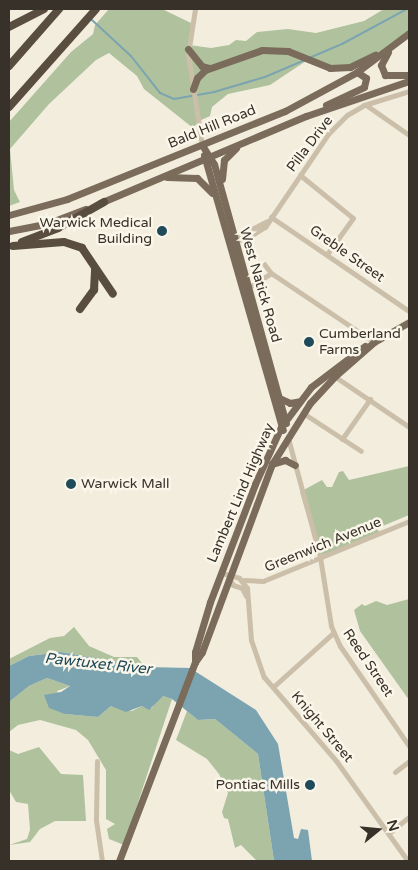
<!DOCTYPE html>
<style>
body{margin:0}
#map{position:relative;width:418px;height:870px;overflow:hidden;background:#f3edde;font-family:"Varela Round",sans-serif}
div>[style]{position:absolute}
.green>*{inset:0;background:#afc29d}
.water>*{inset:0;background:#7ca4b0}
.stream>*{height:2px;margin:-1px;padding:0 1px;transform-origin:1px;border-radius:1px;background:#7ca4b0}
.minor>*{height:5px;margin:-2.5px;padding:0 2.5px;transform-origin:2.5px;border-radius:2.5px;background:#cbbfa9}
.major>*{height:7px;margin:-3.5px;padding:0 3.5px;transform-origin:3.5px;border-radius:3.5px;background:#7a6b5a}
.highway>*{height:8px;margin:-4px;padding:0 4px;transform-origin:4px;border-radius:4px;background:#594d40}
.dots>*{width:14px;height:14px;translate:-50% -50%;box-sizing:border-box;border:2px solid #faf6ea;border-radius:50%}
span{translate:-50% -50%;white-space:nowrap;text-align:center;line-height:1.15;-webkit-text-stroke:5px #faf6ea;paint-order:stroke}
.street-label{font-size:14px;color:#383129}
.poi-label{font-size:14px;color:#383129}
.right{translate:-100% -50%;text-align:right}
.left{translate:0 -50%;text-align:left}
.water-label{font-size:15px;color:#1e4a5a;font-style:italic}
.frame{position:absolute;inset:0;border:10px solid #383129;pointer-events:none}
.north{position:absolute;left:353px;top:805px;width:50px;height:50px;-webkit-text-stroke:4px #faf6ea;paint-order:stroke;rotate:73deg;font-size:14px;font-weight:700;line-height:20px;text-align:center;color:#383129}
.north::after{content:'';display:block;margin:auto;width:18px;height:22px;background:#383129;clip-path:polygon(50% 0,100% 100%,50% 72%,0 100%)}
</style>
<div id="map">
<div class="green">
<div style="clip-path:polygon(109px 9px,162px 9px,191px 23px,189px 45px,211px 48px,229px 45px,236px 40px,246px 41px,257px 32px,288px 29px,316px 33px,364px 21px,384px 9px,409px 9px,409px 33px,392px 47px,340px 69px,306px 61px,270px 85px,228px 94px,212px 107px,210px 116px,199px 121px,193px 128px,144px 89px,137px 76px,109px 53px,96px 60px,49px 104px,10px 149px,14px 190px,20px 202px,9px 206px,9px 122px,71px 52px,93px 34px,95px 25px)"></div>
<div style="clip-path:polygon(409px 466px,409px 515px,378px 528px,379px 534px,320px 557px,300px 492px,322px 480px,327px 487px,332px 487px,339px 472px,343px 471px,349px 480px)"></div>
<div style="clip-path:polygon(409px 599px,409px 700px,360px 631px,354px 610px,362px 604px,365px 606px,376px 601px,387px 605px)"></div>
<div style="clip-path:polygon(74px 627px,89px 646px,114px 657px,137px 657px,145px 667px,61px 652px,29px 656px,9px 666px,9px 659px,50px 638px,64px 636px)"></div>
<div style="clip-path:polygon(47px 678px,70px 686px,57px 691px,65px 714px,98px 717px,111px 706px,132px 711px,142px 706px,152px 708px,157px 699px,163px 696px,172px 699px,124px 845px,109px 839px,107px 829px,115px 824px,106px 819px,106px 770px,88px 740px,76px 730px,40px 720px,18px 725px,9px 732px,9px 702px,29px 686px)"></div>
<div style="clip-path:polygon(187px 711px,198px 720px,215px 719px,258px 754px,274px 861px,257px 861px,241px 845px,235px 848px,228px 819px,224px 818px,222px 812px,228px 793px,219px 774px,207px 759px,176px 740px)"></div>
<div style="clip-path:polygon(39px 747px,61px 774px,83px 775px,86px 821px,55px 821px,40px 829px,30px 842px,9px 845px,27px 839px,30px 830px,28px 804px,16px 802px,9px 790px,9px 750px,18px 754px)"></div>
</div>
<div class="water">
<div style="clip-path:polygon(61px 652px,145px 667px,190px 668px,256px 710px,278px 744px,294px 838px,298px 839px,301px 829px,308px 830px,312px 861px,274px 861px,258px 754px,215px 719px,198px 720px,172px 699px,163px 696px,149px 710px,142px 706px,126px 712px,111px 706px,98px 717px,65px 714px,49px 708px,44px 695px,61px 692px,70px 686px,47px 678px,29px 686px,9px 702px,9px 666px,29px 656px)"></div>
</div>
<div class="stream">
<div style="left:92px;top:20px;width:53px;rotate:42.7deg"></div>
<div style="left:131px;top:56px;width:47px;rotate:51.9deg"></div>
<div style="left:160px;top:93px;width:15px;rotate:23deg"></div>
<div style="left:174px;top:99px;width:41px;rotate:-9.9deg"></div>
<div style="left:214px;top:92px;width:53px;rotate:-16.4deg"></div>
<div style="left:265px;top:77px;width:43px;rotate:-23deg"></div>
<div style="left:309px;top:58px;width:36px;rotate:-23deg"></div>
<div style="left:342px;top:44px;width:74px;rotate:-28.3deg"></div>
</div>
<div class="minor">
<div style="left:195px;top:9px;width:46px;rotate:98.8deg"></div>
<div style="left:188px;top:54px;width:92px;rotate:81.3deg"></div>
<div style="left:366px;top:105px;width:52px;rotate:34.9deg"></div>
<div style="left:300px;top:175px;width:68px;rotate:39.1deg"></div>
<div style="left:353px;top:218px;width:44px;rotate:125.8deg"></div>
<div style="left:271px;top:217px;width:167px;rotate:34.3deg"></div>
<div style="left:234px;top:238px;width:37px;rotate:-27deg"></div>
<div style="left:232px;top:239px;width:12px;rotate:5deg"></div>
<div style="left:244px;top:240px;width:25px;rotate:-32deg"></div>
<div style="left:265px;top:227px;width:114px;rotate:-55.8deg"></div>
<div style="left:329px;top:133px;width:25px;rotate:-45deg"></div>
<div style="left:347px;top:115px;width:20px;rotate:-30deg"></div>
<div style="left:364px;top:105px;width:47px;rotate:-17.3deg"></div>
<div style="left:264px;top:264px;width:11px;rotate:52deg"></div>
<div style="left:271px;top:273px;width:124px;rotate:33.8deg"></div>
<div style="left:248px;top:288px;width:27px;rotate:-33deg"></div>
<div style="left:337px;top:378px;width:87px;rotate:34.2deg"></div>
<div style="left:303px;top:413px;width:69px;rotate:33.2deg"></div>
<div style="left:288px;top:438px;width:123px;rotate:74.9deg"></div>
<div style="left:320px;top:557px;width:70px;rotate:80.9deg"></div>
<div style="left:331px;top:626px;width:22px;rotate:66deg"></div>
<div style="left:340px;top:646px;width:121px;rotate:55.4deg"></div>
<div style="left:342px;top:439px;width:49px;rotate:-55deg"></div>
<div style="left:222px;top:573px;width:18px;rotate:16deg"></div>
<div style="left:239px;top:578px;width:13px;rotate:51deg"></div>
<div style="left:247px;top:588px;width:52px;rotate:85.6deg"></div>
<div style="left:251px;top:640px;width:39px;rotate:71deg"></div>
<div style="left:264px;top:677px;width:112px;rotate:49.3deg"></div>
<div style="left:337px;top:762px;width:122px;rotate:54.4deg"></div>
<div style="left:229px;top:578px;width:8px;rotate:60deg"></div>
<div style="left:233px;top:585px;width:9px;rotate:18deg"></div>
<div style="left:242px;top:588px;width:9px;rotate:63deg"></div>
<div style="left:244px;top:580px;width:19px;rotate:3deg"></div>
<div style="left:263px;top:581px;width:158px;rotate:-22.3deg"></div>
<div style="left:273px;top:687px;width:81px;rotate:-42deg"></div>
<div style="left:97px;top:761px;width:59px;rotate:91deg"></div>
<div style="left:96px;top:820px;width:41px;rotate:81.7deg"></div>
<div style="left:395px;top:772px;width:18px;rotate:-38deg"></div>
<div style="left:389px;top:833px;width:26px;rotate:-39deg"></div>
</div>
<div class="major">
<div style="left:188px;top:49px;width:22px;rotate:51deg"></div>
<div style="left:202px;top:66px;width:7px;rotate:16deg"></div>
<div style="left:388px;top:52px;width:15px;rotate:118deg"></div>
<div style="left:381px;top:65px;width:11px;rotate:68deg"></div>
<div style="left:385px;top:75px;width:24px"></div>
<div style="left:193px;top:89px;width:12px;rotate:-70deg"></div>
<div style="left:197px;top:78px;width:11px;rotate:-45deg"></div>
<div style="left:205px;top:70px;width:60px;rotate:-19.3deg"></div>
<div style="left:262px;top:50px;width:26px;rotate:2deg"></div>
<div style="left:288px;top:51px;width:45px;rotate:22deg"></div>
<div style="left:330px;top:68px;width:20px;rotate:-3deg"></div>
<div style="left:350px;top:67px;width:28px;rotate:-26deg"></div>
<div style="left:326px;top:105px;width:42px;rotate:-25.3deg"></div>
<div style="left:364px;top:87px;width:9px;rotate:-77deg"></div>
<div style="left:366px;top:78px;width:11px;rotate:-146deg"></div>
<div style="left:202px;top:145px;width:22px;rotate:58deg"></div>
<div style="left:214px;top:164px;width:269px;rotate:74.5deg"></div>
<div style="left:204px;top:155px;width:286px;rotate:74deg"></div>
<div style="left:167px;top:177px;width:30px;rotate:2deg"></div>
<div style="left:197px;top:178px;width:21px;rotate:45deg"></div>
<div style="left:222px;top:179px;width:19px;rotate:-84deg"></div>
<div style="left:224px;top:160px;width:17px;rotate:-45deg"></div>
<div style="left:100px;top:203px;width:224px;rotate:-22.9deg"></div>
<div style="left:306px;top:116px;width:109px;rotate:-18.8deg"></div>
<div style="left:9px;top:215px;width:60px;rotate:-15.4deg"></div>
<div style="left:67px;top:199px;width:235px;rotate:-22deg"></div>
<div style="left:285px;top:111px;width:82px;rotate:-28.4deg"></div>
<div style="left:357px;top:72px;width:65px;rotate:-36.9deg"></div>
<div style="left:9px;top:231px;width:38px;rotate:-11deg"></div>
<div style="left:46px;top:224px;width:42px;rotate:-21deg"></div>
<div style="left:279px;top:398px;width:12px;rotate:24deg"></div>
<div style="left:290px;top:403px;width:10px;rotate:-11deg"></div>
<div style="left:272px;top:464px;width:14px;rotate:-17deg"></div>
<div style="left:285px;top:460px;width:11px;rotate:27deg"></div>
<div style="left:195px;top:662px;width:10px;rotate:-90deg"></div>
<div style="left:195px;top:652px;width:52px;rotate:-73.3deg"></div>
<div style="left:210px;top:602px;width:126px;rotate:-69.1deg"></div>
<div style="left:255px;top:484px;width:63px;rotate:-65.5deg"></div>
<div style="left:281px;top:427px;width:50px;rotate:-53.1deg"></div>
<div style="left:311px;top:387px;width:68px;rotate:-37.2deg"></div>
<div style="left:119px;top:861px;width:213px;rotate:-69.1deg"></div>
<div style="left:195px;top:662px;width:12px;rotate:-55deg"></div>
<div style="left:202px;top:652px;width:201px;rotate:-69.6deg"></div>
<div style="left:272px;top:464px;width:72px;rotate:-58.1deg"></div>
<div style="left:310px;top:403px;width:37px;rotate:-47deg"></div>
<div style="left:335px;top:376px;width:52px;rotate:-41.1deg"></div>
<div style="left:374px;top:342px;width:40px;rotate:-29.7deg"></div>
</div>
<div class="highway">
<div style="left:9px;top:27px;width:39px;rotate:-27deg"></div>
<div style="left:9px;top:66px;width:76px;rotate:-48.7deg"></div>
<div style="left:9px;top:107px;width:131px;rotate:-48.4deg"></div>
<div style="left:22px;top:242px;width:39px;rotate:-21deg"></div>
<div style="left:58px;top:228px;width:53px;rotate:-29.5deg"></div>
<div style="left:13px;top:246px;width:51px;rotate:-4.5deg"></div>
<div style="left:64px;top:242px;width:19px;rotate:18deg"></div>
<div style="left:82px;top:248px;width:55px;rotate:56deg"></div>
<div style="left:80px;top:309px;width:24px;rotate:-54deg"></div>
<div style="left:94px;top:290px;width:20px;rotate:-87deg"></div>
</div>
<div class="dots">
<div style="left:162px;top:231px;background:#1e4a5a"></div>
<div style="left:309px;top:342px;background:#1e4a5a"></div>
<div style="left:71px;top:484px;background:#1e4a5a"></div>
<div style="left:310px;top:785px;background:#1e4a5a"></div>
</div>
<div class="street-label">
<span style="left:212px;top:127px;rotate:-22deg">Bald Hill Road</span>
<span style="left:310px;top:144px;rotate:-53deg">Pilla Drive</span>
<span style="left:347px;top:254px;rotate:35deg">Greble Street</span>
<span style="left:260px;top:285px;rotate:74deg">West Natick Road</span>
<span style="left:241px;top:493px;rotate:-67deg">Lambert Lind Highway</span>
<span style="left:323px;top:545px;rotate:-22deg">Greenwich Avenue</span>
<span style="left:368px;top:663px;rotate:56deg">Reed Street</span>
<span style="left:322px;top:727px;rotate:50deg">Knight Street</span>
</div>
<div class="poi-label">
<span class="right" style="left:152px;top:231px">Warwick Medical<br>Building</span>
<span class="left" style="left:319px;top:342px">Cumberland<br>Farms</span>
<span class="left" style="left:81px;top:484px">Warwick Mall</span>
<span class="right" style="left:300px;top:785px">Pontiac Mills</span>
</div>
<div class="water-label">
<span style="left:98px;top:664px;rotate:6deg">Pawtuxet River</span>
</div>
<div class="frame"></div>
<div class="north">N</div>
</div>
